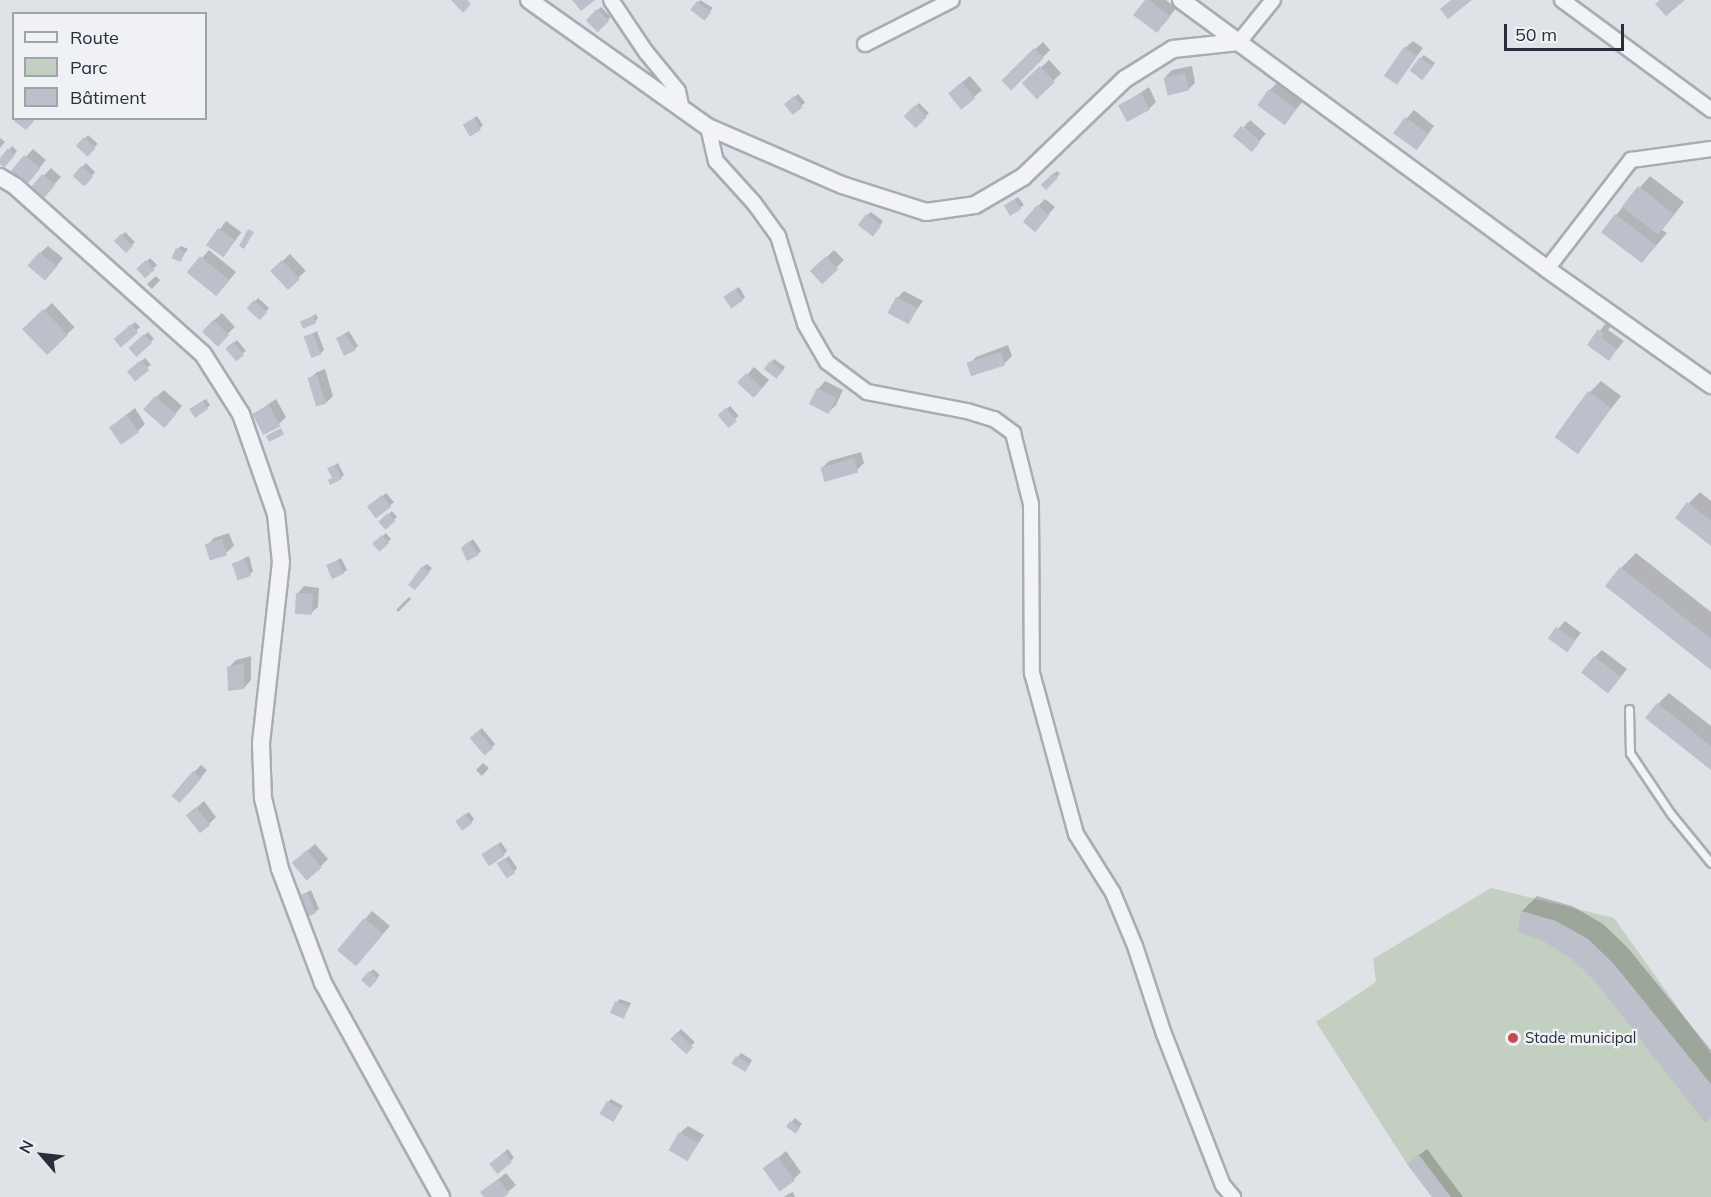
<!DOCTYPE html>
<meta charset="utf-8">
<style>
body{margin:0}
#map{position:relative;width:1711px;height:1197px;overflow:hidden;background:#dfe2e7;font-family:Mulish,sans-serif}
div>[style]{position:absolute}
.green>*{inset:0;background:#c3d0c1}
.shadow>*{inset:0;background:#0003;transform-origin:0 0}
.building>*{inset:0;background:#bdc0ca;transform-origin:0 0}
.roads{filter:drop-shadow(2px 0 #a8acb4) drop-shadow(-2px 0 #a8acb4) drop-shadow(0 2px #a8acb4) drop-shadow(0 -2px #a8acb4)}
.service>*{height:7px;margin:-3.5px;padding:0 3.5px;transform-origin:3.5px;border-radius:3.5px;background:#f2f3f6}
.minor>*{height:14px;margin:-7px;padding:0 7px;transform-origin:7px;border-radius:7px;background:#f2f3f6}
.tertiary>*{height:16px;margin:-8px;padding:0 8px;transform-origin:8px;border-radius:8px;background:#f2f3f6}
.dots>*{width:16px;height:16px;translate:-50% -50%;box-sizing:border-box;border:3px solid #eff1f5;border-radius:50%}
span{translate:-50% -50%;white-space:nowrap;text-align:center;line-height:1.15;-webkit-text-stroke:4.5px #eff1f5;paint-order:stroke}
.poi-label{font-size:15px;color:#292e3d}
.left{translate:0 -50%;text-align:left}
.legend{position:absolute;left:12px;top:12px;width:195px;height:108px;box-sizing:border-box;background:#eff1f5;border:2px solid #a0a3ab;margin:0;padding:8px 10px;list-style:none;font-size:18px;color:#292e3d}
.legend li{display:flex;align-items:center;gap:12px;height:30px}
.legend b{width:30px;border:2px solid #a0a3ab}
.north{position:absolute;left:12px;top:1125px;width:60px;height:60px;-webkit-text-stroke:4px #eff1f5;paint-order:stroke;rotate:298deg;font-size:16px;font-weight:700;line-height:24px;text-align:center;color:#292e3d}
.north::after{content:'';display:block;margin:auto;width:21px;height:27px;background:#292e3d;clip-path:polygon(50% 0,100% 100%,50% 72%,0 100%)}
.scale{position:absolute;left:1504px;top:24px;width:120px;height:27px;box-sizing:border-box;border:3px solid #292e3d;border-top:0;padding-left:8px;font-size:18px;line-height:21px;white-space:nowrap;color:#292e3d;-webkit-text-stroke:4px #eff1f5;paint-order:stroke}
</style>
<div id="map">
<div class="green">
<div style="clip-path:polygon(1491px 888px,1614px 918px,1711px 1054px,1711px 1197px,1432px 1197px,1407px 1164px,1316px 1022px,1376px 982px,1373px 959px)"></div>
</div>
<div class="shadow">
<div style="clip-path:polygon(700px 0,713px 8px,703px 19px,692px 10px)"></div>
<div style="clip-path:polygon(1146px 0,1166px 0,1176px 8px,1164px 24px)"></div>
<div style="left:601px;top:7px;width:14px;height:18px;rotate:45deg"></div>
<div style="clip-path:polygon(1413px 41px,1423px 48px,1397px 82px,1405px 48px)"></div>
<div style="clip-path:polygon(1043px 42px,1050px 50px,1043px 57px,1010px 72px)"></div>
<div style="clip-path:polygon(1424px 55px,1435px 63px,1426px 75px,1421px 58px)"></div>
<div style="left:1049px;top:60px;width:18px;height:34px;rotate:47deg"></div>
<div style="clip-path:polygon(1192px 66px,1195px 83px,1188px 90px,1165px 77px,1172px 70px)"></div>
<div style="clip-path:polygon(970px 76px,982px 90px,961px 108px,957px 86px)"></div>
<div style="clip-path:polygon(1277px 83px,1303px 101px,1285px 123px,1270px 90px)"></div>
<div style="clip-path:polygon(1149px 87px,1156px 102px,1149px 109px,1120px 106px)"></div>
<div style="left:798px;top:94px;width:11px;height:15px;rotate:49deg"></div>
<div style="left:919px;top:103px;width:14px;height:18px;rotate:45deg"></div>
<div style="clip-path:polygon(1414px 110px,1434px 126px,1423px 141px,1395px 132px)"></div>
<div style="clip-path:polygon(477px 116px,483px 125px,480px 128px,468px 122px)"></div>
<div style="left:1250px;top:120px;width:21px;height:10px;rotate:41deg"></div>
<div style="left:88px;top:135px;width:13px;height:15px;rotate:42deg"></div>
<div style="clip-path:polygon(0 138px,5px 142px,0 148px)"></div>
<div style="clip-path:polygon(12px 146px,17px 151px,7px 163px,0 162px)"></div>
<div style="clip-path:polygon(33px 149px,46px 160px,34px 175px,13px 171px)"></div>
<div style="left:86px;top:163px;width:13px;height:18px;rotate:45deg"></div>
<div style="clip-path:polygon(51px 168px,61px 177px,50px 189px,33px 187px)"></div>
<div style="clip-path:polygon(1057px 171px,1060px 174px,1046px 187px,1042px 184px)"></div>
<div style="clip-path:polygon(1650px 176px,1684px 202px,1662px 230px,1667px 233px,1643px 261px,1616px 215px)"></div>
<div style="clip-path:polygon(1018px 197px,1024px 205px,1011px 214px,1009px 203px)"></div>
<div style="clip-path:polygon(1045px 199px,1055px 207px,1042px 222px,1038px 206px)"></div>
<div style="clip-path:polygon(871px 212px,883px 221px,876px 231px,867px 215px)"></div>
<div style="left:226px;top:221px;width:19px;height:30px;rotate:36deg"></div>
<div style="left:125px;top:232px;width:14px;height:13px;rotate:45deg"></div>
<div style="clip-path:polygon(48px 246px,63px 258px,53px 271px,40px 253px)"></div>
<div style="clip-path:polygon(181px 246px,188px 249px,180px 260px,178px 249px)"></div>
<div style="clip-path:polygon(209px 250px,236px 272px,223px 288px,189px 273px)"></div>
<div style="left:834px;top:250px;width:14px;height:30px;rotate:45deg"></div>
<div style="left:290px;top:254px;width:23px;height:24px;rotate:47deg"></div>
<div style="left:150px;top:258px;width:10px;height:16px;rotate:45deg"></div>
<div style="clip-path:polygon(156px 276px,160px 280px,152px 289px,147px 284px)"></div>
<div style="clip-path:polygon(739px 287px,745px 297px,742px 300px,728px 294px)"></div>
<div style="clip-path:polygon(904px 291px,923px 301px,908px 322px,897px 298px)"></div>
<div style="left:258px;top:298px;width:15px;height:13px;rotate:42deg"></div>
<div style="left:52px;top:303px;width:33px;height:37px;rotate:47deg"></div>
<div style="left:222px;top:313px;width:19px;height:26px;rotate:47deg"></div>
<div style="clip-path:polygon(316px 314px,318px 318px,315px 322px,302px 322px)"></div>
<div style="left:135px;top:322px;width:7px;height:25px;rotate:45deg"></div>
<div style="clip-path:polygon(1606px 323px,1611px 326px,1608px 330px,1624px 341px,1609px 359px,1589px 345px)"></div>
<div style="clip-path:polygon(317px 331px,324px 350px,320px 354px,306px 337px)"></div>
<div style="clip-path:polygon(349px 331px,358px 346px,355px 349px,337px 338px)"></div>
<div style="left:148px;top:332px;width:9px;height:24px;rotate:49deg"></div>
<div style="left:237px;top:340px;width:14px;height:13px;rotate:51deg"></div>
<div style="clip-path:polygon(1008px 345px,1012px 356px,1005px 363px,972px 376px,968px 365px,976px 357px)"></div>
<div style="left:145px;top:358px;width:9px;height:21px;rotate:49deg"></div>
<div style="clip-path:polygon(774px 359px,785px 367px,781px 373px,771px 362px)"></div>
<div style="left:754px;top:367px;width:20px;height:21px;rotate:41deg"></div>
<div style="clip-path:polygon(325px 369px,333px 396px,326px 403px,309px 379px,317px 372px)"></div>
<div style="clip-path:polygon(825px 381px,843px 390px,836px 405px,829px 412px,818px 389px)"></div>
<div style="clip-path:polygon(1601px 381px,1621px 396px,1578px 451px,1590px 392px)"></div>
<div style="clip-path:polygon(164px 390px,182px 406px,171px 419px,156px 397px)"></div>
<div style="clip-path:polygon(206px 399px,210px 405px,207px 408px,194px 406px)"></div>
<div style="clip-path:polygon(276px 399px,286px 417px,279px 424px,254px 414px)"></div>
<div style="left:730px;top:406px;width:13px;height:14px;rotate:48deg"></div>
<div style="clip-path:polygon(135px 408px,145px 424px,138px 431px,109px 428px)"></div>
<div style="clip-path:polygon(861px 452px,864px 463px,857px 470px,822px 468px,829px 461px)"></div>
<div style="clip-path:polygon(338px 463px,344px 475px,341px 478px,333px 477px,329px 469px)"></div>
<div style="clip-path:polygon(1700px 492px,1711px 501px,1711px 544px,1689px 503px)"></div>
<div style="left:386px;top:493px;width:12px;height:22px;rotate:48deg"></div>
<div style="clip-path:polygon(392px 511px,397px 517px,394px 520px,380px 522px)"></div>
<div style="clip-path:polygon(229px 533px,234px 546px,226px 553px,207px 546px,214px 538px)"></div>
<div style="clip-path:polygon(386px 533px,391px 539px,388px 542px,374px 544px)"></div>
<div style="clip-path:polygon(473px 539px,481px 551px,478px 554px,463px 548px)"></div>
<div style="clip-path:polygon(1636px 553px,1711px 612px,1711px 668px,1621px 568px)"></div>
<div style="clip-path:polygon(249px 556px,253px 571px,250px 574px,233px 564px)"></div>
<div style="clip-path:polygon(341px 558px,347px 570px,343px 573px,327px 566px)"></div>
<div style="clip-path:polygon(427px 564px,432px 568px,418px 585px,423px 567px)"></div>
<div style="clip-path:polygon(304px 586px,319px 588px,318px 607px,310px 614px,297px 594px)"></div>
<div style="left:409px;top:597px;width:3px;height:18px;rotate:45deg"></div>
<div style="clip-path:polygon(1565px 621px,1581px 633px,1573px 643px,1550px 638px)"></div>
<div style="clip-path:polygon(1602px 650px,1627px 669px,1615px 684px,1595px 657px)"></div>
<div style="clip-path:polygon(251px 656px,251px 680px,244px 688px,229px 667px,236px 660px)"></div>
<div style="clip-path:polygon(1669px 693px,1711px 726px,1711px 768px,1658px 704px)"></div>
<div style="left:482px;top:728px;width:21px;height:15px;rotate:51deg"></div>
<div style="clip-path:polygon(483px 763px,489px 768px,482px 776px,476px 770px)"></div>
<div style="clip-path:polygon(201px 765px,207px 770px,188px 794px,194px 772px)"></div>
<div style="clip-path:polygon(204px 801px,216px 817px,209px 824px,195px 809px)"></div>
<div style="clip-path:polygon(469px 812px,474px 819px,471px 823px,460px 818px)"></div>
<div style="clip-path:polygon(501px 842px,507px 851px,504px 854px,486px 852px)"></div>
<div style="clip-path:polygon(315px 844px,328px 859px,308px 879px,301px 856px)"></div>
<div style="clip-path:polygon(509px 856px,517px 868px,514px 872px,502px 861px)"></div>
<div style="clip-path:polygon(311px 890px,319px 909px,315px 912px,300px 896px)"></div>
<div style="clip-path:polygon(1537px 896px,1572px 906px,1603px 924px,1628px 948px,1711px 1050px,1711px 1116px,1600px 985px,1522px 911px)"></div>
<div style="clip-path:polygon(372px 911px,390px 926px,363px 957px,339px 950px)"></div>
<div style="left:373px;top:969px;width:9px;height:15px;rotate:41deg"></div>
<div style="clip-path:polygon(620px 999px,631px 1003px,624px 1017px,617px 1002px)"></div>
<div style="left:681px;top:1029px;width:19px;height:13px;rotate:43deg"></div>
<div style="clip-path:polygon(741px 1053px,752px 1060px,748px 1067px,733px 1064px)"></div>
<div style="clip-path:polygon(611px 1099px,623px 1106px,614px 1120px,608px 1102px)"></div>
<div style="clip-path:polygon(795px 1118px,802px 1124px,798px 1129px,788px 1126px)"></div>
<div style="clip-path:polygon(688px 1126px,704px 1135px,688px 1159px,680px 1133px)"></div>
<div style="clip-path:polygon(508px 1149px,514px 1158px,497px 1172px,494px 1161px)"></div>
<div style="clip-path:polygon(1427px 1149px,1463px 1197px,1434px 1197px,1416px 1157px)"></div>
<div style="clip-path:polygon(786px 1151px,801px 1172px,794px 1179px,765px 1169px)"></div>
<div style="clip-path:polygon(506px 1173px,516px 1185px,502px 1197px,486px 1197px,482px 1192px)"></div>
<div style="clip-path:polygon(793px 1192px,795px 1197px,784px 1197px,788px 1194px)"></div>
</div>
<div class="building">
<div style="clip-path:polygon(451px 0,467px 0,471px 4px,463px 13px)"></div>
<div style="clip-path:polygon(572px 0,595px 0,581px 11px)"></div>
<div style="clip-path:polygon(1145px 0,1149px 0,1170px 16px,1157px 33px,1133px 15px)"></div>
<div style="clip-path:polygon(1451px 0,1472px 0,1448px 19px,1440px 9px)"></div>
<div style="clip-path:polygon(1660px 0,1685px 0,1666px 16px,1655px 4px)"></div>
<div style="left:697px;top:1px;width:18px;height:11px;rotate:38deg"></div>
<div style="left:597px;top:9px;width:17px;height:16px;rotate:45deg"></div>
<div style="left:1404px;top:47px;width:16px;height:35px;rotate:35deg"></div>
<div style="left:1034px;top:48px;width:14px;height:46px;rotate:45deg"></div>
<div style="left:1420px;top:57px;width:16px;height:17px;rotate:38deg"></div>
<div style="left:1040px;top:66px;width:22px;height:25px;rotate:47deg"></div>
<div style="left:1185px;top:73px;width:18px;height:22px;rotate:77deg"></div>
<div style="left:962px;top:82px;width:21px;height:18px;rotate:51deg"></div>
<div style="left:1269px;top:89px;width:34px;height:20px;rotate:36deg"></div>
<div style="left:1141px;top:93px;width:19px;height:26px;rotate:62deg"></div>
<div style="left:794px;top:96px;width:14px;height:13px;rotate:51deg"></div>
<div style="left:915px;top:105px;width:17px;height:16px;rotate:45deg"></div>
<div style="left:1405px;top:117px;width:29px;height:20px;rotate:36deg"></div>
<div style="clip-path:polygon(16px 118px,32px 118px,34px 121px,26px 130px,14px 121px)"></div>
<div style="left:474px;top:118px;width:14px;height:13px;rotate:60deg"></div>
<div style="left:1241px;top:126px;width:25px;height:13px;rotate:40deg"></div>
<div style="left:84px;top:137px;width:16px;height:12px;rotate:43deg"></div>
<div style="clip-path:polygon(8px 148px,15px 155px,4px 168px,0 164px,0 158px)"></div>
<div style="left:24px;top:155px;width:21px;height:21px;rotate:39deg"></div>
<div style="left:81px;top:166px;width:16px;height:13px;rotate:40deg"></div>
<div style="left:1053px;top:173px;width:7px;height:17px;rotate:45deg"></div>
<div style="left:42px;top:174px;width:17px;height:17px;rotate:40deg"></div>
<div style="left:1638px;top:186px;width:46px;height:26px;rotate:38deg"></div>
<div style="left:1015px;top:199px;width:12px;height:13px;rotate:59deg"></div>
<div style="left:1037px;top:205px;width:16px;height:22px;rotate:40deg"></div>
<div style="left:866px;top:214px;width:19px;height:14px;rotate:36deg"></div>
<div style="left:1615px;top:214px;width:51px;height:23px;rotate:37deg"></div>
<div style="left:218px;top:228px;width:21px;height:21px;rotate:35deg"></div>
<div style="clip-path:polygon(248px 229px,254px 232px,244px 249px,239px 246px)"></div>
<div style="left:121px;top:234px;width:17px;height:10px;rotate:45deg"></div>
<div style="left:176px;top:248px;width:10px;height:11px;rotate:24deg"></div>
<div style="left:39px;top:252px;width:23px;height:18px;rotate:40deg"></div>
<div style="left:200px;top:256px;width:38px;height:21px;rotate:39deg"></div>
<div style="left:826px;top:256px;width:18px;height:22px;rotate:47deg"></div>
<div style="left:146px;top:260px;width:13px;height:13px;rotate:48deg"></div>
<div style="left:282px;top:260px;width:26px;height:16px;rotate:47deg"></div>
<div style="left:735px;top:289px;width:14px;height:14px;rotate:56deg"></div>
<div style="left:896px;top:297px;width:24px;height:18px;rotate:28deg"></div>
<div style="left:254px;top:300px;width:18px;height:11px;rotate:43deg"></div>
<div style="left:43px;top:309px;width:36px;height:29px;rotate:46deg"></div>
<div style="left:313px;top:316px;width:8px;height:14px;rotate:67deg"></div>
<div style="left:213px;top:320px;width:22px;height:16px;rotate:43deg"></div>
<div style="left:131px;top:324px;width:11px;height:23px;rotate:49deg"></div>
<div style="clip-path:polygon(1598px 329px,1604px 334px,1601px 338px,1617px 349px,1609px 361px,1587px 345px)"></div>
<div style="left:313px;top:333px;width:23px;height:10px;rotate:70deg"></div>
<div style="left:144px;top:334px;width:12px;height:21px;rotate:48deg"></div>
<div style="clip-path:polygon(345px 334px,356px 350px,344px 356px,336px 338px)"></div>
<div style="left:233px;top:342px;width:17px;height:10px;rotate:50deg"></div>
<div style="left:1001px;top:352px;width:14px;height:36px;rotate:73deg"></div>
<div style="left:141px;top:360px;width:13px;height:18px;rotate:51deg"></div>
<div style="left:770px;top:361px;width:16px;height:10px;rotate:38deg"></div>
<div style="left:746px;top:373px;width:22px;height:13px;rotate:43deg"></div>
<div style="left:317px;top:375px;width:30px;height:10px;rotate:73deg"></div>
<div style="left:817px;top:388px;width:22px;height:18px;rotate:27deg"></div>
<div style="left:1588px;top:391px;width:29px;height:57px;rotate:36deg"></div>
<div style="left:155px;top:396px;width:28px;height:18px;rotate:41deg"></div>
<div style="clip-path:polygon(203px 401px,208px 409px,195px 418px,189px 409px)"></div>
<div style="left:269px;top:405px;width:24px;height:19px;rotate:62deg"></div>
<div style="left:726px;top:408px;width:17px;height:11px;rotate:50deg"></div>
<div style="left:127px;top:415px;width:21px;height:22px;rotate:55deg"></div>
<div style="left:281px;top:428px;width:7px;height:17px;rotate:63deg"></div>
<div style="left:854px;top:458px;width:15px;height:35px;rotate:74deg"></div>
<div style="clip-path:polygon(335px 465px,342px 479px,330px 485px,328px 480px,332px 478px,327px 468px)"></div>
<div style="left:382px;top:495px;width:15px;height:19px;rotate:53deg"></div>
<div style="clip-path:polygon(1687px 502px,1711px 521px,1711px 546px,1675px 518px)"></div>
<div style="left:388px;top:513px;width:11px;height:13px;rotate:49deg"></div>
<div style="left:382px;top:535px;width:11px;height:13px;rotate:49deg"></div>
<div style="left:222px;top:539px;width:17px;height:18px;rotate:73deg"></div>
<div style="clip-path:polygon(469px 541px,479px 555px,467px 561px,461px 548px)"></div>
<div style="left:245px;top:559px;width:18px;height:14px;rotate:71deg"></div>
<div style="left:338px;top:560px;width:15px;height:13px;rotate:67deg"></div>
<div style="clip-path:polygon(422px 566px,430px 572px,415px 590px,408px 585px)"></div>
<div style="clip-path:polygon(1620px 567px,1711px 639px,1711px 670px,1605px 586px)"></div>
<div style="left:296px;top:593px;width:17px;height:21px;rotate:3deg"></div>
<div style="left:1556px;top:627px;width:24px;height:14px;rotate:36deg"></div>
<div style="left:1594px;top:656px;width:34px;height:21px;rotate:38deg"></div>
<div style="clip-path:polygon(244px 663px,244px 689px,228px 691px,227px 667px)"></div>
<div style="clip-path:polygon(1657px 703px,1711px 746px,1711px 770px,1645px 718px)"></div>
<div style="left:478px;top:731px;width:23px;height:11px;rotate:49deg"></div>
<div style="left:193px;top:771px;width:11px;height:33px;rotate:41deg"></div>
<div style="left:196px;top:807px;width:23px;height:13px;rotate:52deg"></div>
<div style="left:465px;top:814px;width:12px;height:12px;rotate:55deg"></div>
<div style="left:497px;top:844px;width:14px;height:19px;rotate:56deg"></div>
<div style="left:307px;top:850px;width:23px;height:20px;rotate:50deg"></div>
<div style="left:505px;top:858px;width:18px;height:10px;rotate:56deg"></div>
<div style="left:307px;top:892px;width:23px;height:9px;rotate:67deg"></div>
<div style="clip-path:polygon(1521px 911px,1556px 921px,1588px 939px,1613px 963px,1711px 1084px,1711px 1118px,1705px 1123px,1599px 986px,1576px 962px,1543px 941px,1518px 932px)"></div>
<div style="left:364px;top:918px;width:25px;height:42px;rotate:40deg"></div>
<div style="left:369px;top:971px;width:12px;height:12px;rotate:42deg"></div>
<div style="left:615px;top:1001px;width:15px;height:13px;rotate:23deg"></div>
<div style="left:677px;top:1032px;width:22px;height:10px;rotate:43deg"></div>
<div style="left:736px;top:1056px;width:16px;height:9px;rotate:30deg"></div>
<div style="left:607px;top:1101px;width:16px;height:15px;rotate:30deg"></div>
<div style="left:790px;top:1121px;width:12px;height:7px;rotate:35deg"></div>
<div style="left:679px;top:1132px;width:22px;height:21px;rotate:30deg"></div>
<div style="left:504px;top:1152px;width:13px;height:19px;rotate:51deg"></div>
<div style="clip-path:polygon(1419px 1155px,1451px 1197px,1432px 1197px,1407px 1164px)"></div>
<div style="left:778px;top:1157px;width:29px;height:19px;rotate:54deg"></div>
<div style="clip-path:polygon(498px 1179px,509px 1193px,504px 1197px,484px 1197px,480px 1192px)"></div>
</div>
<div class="roads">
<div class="service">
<div style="left:1629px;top:709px;width:44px;rotate:88.7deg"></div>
<div style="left:1630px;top:753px;width:73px;rotate:56.1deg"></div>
<div style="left:1671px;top:814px;width:63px;rotate:50.8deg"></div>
</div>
<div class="minor">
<div style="left:611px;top:0;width:63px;rotate:56.1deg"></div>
<div style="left:646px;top:52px;width:50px;rotate:50.6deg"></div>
<div style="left:678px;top:91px;width:19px;rotate:78deg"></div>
<div style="left:1562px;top:0;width:185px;rotate:36.4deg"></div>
<div style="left:1239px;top:42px;width:54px;rotate:-51deg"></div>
<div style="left:865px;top:44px;width:97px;rotate:-26.8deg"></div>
<div style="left:708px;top:127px;width:35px;rotate:77deg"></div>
<div style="left:716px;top:161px;width:57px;rotate:47.9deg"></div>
<div style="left:754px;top:203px;width:41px;rotate:54deg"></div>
<div style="left:778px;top:236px;width:92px;rotate:72.9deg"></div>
<div style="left:805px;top:324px;width:44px;rotate:59.9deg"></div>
<div style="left:827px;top:362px;width:50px;rotate:36.9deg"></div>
<div style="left:867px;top:392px;width:102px;rotate:10.8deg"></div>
<div style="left:967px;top:411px;width:28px;rotate:17deg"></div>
<div style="left:994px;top:419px;width:24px;rotate:36deg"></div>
<div style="left:1013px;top:433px;width:73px;rotate:75.8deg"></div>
<div style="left:1031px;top:504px;width:169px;rotate:89.7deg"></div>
<div style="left:1032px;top:673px;width:167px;rotate:74.7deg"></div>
<div style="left:1076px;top:834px;width:70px;rotate:57.9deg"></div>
<div style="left:1113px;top:893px;width:57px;rotate:67.5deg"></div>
<div style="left:1135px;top:946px;width:93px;rotate:71.8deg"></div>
<div style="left:1164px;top:1034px;width:162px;rotate:68.7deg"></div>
<div style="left:1223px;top:1185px;width:16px;rotate:50deg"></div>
<div style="left:1547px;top:269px;width:138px;rotate:-52.4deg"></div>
<div style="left:1631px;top:160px;width:81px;rotate:-7.8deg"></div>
</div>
<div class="tertiary">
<div style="left:529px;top:0;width:219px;rotate:35.4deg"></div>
<div style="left:708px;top:127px;width:146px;rotate:23.4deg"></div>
<div style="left:842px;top:185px;width:88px;rotate:17.8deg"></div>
<div style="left:926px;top:212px;width:49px;rotate:-8.1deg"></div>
<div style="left:975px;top:205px;width:56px;rotate:-30.3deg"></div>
<div style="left:1023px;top:177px;width:141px;rotate:-43.9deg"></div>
<div style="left:1125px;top:79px;width:57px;rotate:-32deg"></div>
<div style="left:1173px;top:49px;width:66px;rotate:-6.1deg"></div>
<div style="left:1181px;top:0;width:454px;rotate:36.3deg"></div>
<div style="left:1547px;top:269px;width:201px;rotate:35.3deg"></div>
<div style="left:0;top:177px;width:17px;rotate:31deg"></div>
<div style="left:15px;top:186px;width:252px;rotate:41.8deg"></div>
<div style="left:203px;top:354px;width:71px;rotate:57.7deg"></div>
<div style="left:241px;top:414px;width:106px;rotate:70.7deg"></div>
<div style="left:276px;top:514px;width:48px;rotate:84.1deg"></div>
<div style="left:281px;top:562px;width:183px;rotate:96.3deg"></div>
<div style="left:261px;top:744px;width:54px;rotate:87.9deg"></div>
<div style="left:263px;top:798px;width:73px;rotate:76.5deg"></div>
<div style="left:280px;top:869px;width:122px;rotate:69.3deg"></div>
<div style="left:323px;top:983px;width:244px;rotate:61.1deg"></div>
</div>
</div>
<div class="dots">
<div style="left:1513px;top:1038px;background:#c34e52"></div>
</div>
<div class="poi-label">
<span class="left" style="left:1525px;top:1038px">Stade municipal</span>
</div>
<ul class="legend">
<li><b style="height:8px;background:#f2f3f6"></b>Route</li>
<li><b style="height:16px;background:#c3d0c1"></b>Parc</li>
<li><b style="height:16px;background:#bdc0ca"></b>Bâtiment</li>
</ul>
<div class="north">N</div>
<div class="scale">50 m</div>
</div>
